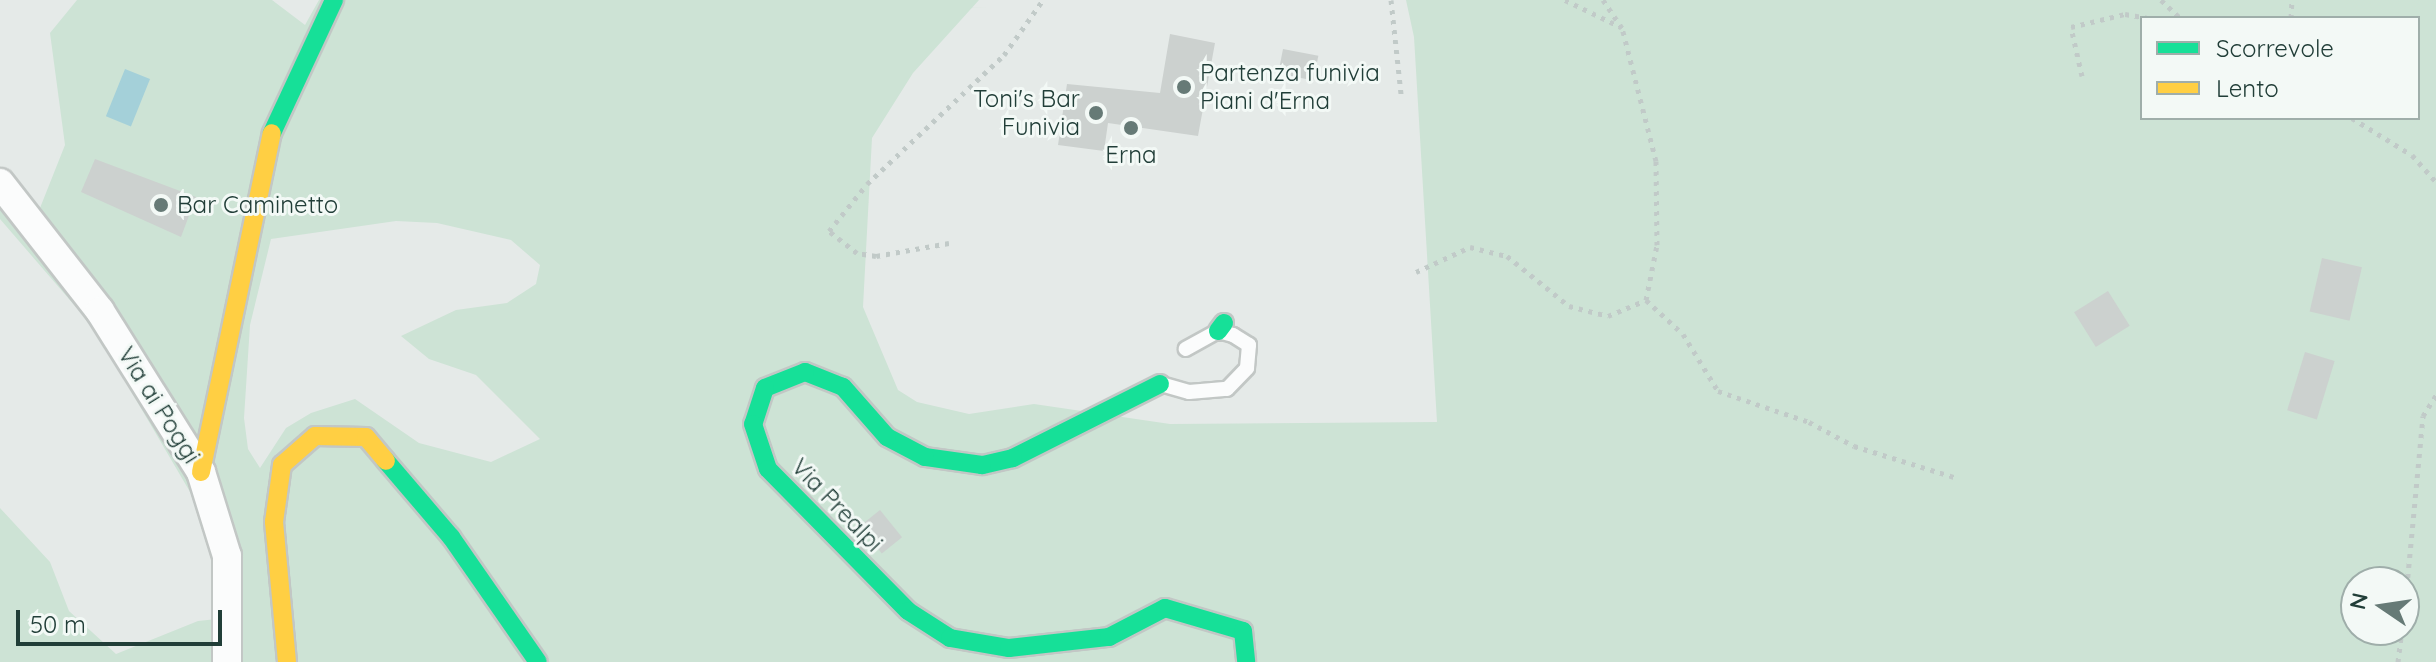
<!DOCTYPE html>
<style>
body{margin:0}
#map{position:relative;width:2436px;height:662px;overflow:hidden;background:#e5eae8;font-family:Quicksand,sans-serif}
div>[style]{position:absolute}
.green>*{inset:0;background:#cde3d5}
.water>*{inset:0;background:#a4d0d9;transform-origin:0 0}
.building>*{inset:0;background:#ccd1cf;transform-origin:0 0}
.path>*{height:5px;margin-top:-2.5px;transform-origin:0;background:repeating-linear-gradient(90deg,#c1cac8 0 4px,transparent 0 10px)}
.roads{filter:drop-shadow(2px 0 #c2c7c5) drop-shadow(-2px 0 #c2c7c5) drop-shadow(0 2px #c2c7c5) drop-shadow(0 -2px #c2c7c5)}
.lane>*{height:14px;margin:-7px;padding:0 7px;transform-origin:7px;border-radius:7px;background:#fbfcfc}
.street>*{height:28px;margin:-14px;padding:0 14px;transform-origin:14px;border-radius:14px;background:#fbfcfc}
.fast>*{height:18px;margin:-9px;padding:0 9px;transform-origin:9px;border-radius:9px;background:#16e098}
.slow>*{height:18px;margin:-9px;padding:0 9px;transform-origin:9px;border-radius:9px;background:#ffcf43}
.dots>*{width:22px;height:22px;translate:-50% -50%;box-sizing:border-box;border:4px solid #f3f9f6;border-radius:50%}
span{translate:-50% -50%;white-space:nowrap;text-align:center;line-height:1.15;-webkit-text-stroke:6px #f3f9f6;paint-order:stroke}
.poi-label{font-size:24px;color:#213e38}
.left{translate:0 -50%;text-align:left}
.right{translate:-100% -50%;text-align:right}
.street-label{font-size:24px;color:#213e38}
.legend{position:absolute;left:2140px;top:16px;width:280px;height:104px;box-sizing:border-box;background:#f3f9f6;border:2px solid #9faeaa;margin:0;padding:10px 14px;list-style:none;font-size:24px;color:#213e38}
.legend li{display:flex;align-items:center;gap:16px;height:40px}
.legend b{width:40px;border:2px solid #9faeaa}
.north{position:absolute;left:2340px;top:566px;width:80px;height:80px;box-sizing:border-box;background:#f3f9f6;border:2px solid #9faeaa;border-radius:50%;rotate:283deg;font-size:22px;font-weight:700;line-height:32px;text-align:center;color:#213e38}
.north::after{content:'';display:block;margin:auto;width:28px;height:36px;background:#667a76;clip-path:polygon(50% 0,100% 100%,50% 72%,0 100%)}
.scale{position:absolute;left:16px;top:610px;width:206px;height:36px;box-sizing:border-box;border:4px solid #213e38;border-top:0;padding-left:10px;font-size:24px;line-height:28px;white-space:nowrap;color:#213e38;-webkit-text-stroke:6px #f3f9f6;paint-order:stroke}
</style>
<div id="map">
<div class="green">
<div style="clip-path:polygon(evenodd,77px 0,272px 0,305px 25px,319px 0,979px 0,913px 73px,872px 138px,863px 307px,898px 390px,917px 402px,969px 414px,1034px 404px,1170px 424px,1437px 422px,1414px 37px,1406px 0,2436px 0,2436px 662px,0 662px,0 508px,50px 562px,69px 611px,116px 654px,198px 621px,217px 619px,212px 559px,193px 497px,94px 328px,0 219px,0 172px,38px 213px,65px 145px,50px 33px,77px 0,2142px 18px,2418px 18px,2418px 118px,2142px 118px,2142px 18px,77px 0,396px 221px,437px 223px,511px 240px,540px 265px,536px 284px,507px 303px,456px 310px,401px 336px,429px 359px,476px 375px,540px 439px,491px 462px,419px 443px,355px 399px,311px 413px,286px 428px,260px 468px,248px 449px,244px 418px,250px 325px,271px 239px,396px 221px,77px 0,2356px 582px,2404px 582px,2404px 630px,2356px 630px,2356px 582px)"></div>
</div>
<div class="water">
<div style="left:125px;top:69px;width:27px;height:51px;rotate:22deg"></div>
</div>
<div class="building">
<div style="clip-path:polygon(1170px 34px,1215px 43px,1198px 136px,1108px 123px,1104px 151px,1058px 145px,1067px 84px,1160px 93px)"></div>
<div style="left:1283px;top:49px;width:36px;height:25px;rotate:11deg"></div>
<div style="clip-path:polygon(95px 159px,196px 197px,181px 237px,81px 192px)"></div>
<div style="left:2322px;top:258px;width:41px;height:55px;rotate:13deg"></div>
<div style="left:2108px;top:291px;width:41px;height:40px;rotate:58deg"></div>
<div style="left:2305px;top:352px;width:31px;height:61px;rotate:17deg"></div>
<div style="left:880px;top:510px;width:35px;height:26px;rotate:51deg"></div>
</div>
<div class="path">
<div style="left:1391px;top:0;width:95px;rotate:83.9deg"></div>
<div style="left:1565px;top:0;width:62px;rotate:25.7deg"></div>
<div style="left:2161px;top:0;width:26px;rotate:43deg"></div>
<div style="left:2291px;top:18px;width:18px;rotate:-87deg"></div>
<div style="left:2082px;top:76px;width:50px;rotate:-102.7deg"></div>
<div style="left:2071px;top:27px;width:56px;rotate:-13.5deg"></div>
<div style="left:2125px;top:14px;width:22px;rotate:10deg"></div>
<div style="left:2352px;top:118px;width:70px;rotate:31.7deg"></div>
<div style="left:2412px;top:155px;width:36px;rotate:48deg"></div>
<div style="left:949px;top:243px;width:74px;rotate:169.9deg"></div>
<div style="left:876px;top:256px;width:19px;rotate:-171deg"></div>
<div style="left:857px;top:253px;width:36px;rotate:-142deg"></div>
<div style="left:829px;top:231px;width:60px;rotate:-51deg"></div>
<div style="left:867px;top:184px;width:188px;rotate:-43.3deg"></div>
<div style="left:1004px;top:55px;width:67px;rotate:-54.7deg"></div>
<div style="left:1416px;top:272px;width:60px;rotate:-24.8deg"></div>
<div style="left:1470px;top:247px;width:38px;rotate:14deg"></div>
<div style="left:1507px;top:256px;width:80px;rotate:38.9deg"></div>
<div style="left:1569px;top:306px;width:40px;rotate:14.4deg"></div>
<div style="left:1608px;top:316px;width:41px;rotate:-22.8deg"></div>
<div style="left:1646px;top:300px;width:56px;rotate:-78.7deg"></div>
<div style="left:1657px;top:245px;width:84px;rotate:-90.7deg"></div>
<div style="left:1656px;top:161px;width:137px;rotate:-104.3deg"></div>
<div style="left:1622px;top:28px;width:34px;rotate:-124deg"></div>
<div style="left:1646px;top:300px;width:50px;rotate:42.6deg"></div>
<div style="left:1683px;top:334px;width:67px;rotate:58.4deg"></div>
<div style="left:1718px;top:391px;width:96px;rotate:18.8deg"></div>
<div style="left:1809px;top:422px;width:51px;rotate:28.1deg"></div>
<div style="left:1854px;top:446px;width:105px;rotate:17.2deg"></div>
<div style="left:2404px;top:617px;width:202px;rotate:-84.6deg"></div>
<div style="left:2423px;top:416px;width:25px;rotate:-58deg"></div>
<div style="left:2398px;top:662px;width:32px;rotate:-83deg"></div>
</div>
<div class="roads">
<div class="lane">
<div style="left:1161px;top:384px;width:29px;rotate:16deg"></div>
<div style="left:1189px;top:392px;width:38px;rotate:-5deg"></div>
<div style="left:1227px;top:389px;width:29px;rotate:-46deg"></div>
<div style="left:1247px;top:368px;width:23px;rotate:-85deg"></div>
<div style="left:1249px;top:345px;width:19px;rotate:-148deg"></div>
<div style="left:1233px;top:335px;width:16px;rotate:-165deg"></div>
<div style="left:1218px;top:331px;width:37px;rotate:151deg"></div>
</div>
<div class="street">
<div style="left:0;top:183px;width:162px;rotate:52deg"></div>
<div style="left:100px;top:311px;width:190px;rotate:57.9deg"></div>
<div style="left:201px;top:472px;width:88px;rotate:72.8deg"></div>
<div style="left:227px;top:556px;width:106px;rotate:90deg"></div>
</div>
<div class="fast">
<div style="left:272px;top:133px;width:147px;rotate:-65deg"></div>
<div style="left:1218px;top:331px;width:10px;rotate:-53deg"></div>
<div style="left:1160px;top:384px;width:165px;rotate:153.3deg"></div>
<div style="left:1013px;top:458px;width:32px;rotate:167deg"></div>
<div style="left:982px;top:465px;width:58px;rotate:-172deg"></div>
<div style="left:925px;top:457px;width:43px;rotate:-152.2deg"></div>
<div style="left:887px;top:437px;width:67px;rotate:-131.3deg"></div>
<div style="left:843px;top:387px;width:41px;rotate:-158.5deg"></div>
<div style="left:805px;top:372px;width:43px;rotate:158.2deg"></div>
<div style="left:765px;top:388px;width:38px;rotate:108deg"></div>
<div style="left:753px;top:424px;width:47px;rotate:71.6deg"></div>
<div style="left:768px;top:469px;width:199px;rotate:45.4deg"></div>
<div style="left:908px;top:611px;width:50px;rotate:32.7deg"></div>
<div style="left:950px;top:638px;width:60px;rotate:9.6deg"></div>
<div style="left:1009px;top:648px;width:101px;rotate:-6.3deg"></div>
<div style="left:1109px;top:637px;width:63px;rotate:-27.4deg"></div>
<div style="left:1165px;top:608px;width:81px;rotate:16.4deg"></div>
<div style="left:1243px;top:631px;width:31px;rotate:84deg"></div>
<div style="left:386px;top:461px;width:100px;rotate:49.5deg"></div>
<div style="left:451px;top:537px;width:152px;rotate:55.2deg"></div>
</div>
<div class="slow">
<div style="left:201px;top:472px;width:346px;rotate:-78.2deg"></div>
<div style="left:287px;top:662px;width:141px;rotate:-95.3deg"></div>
<div style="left:274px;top:522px;width:58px;rotate:-82deg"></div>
<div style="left:282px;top:465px;width:44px;rotate:-41.3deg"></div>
<div style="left:315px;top:436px;width:51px;rotate:1.1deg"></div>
<div style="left:366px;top:437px;width:31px;rotate:50deg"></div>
</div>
</div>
<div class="dots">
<div style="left:1184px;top:87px;background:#667a76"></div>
<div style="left:1096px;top:113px;background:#667a76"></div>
<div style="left:1131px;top:128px;background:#667a76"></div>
<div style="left:161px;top:205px;background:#667a76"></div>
</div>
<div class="poi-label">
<span class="left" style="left:1200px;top:87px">Partenza funivia<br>Piani d'Erna</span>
<span class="right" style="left:1080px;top:113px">Toni's Bar<br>Funivia</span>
<span style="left:1131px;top:155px">Erna</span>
<span class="left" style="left:177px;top:205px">Bar Caminetto</span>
</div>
<div class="street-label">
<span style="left:159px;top:405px;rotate:58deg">Via ai Poggi</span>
<span style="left:837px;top:505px;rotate:46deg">Via Prealpi</span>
</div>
<ul class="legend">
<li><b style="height:10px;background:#16e098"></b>Scorrevole</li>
<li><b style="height:10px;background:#ffcf43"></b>Lento</li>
</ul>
<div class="north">N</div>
<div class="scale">50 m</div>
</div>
